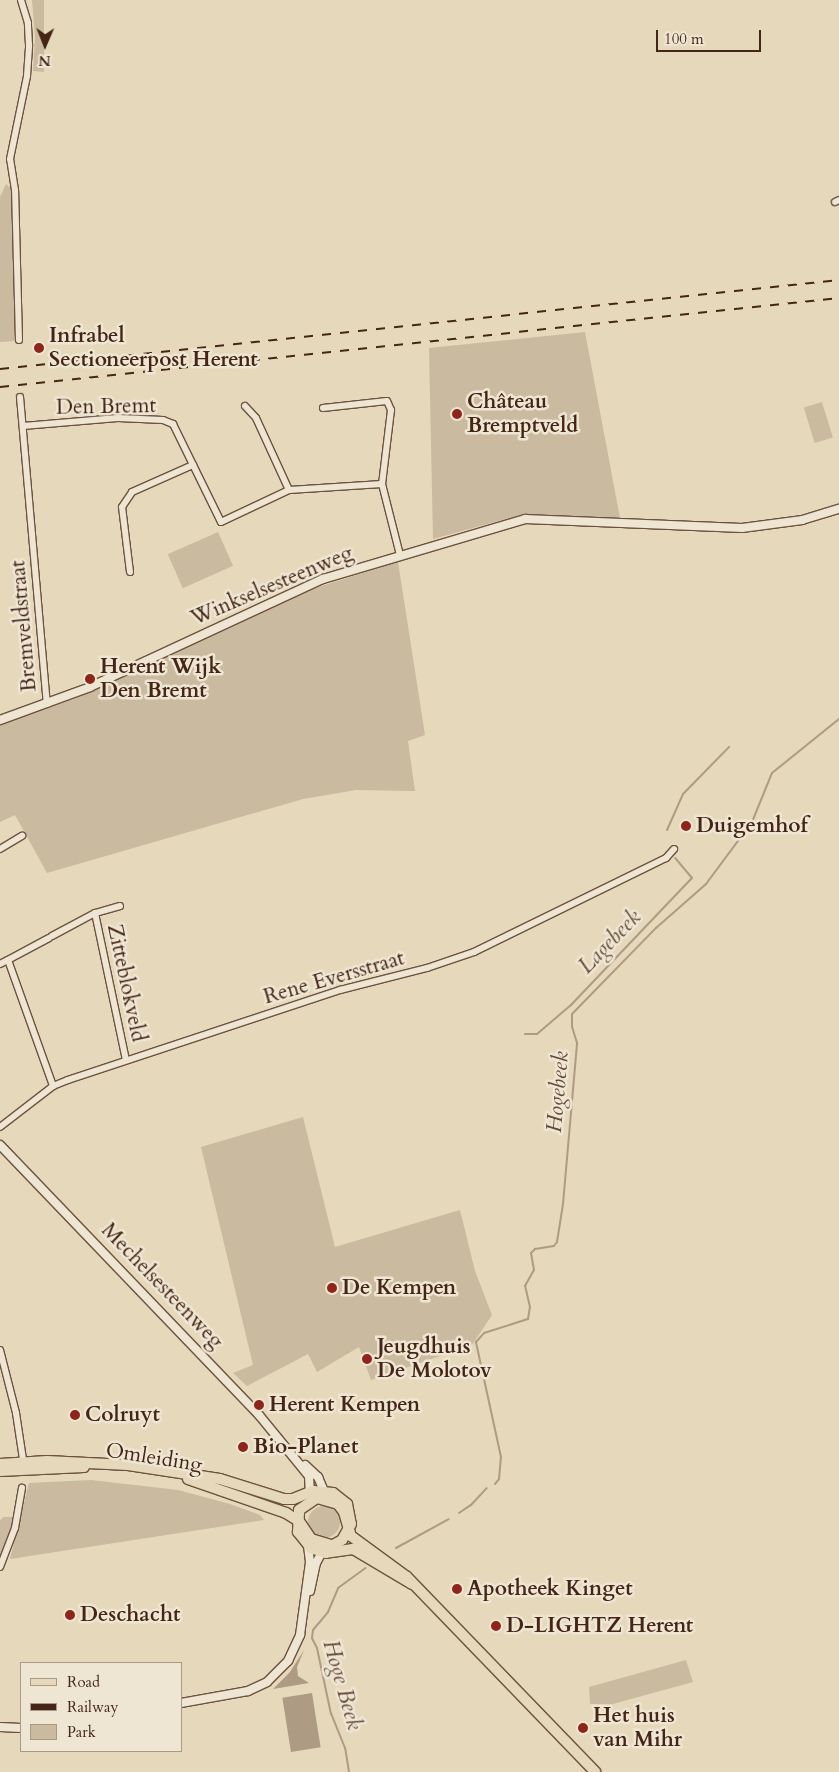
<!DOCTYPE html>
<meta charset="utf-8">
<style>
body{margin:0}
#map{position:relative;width:839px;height:1772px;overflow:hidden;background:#e5d8bb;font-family:Cardo,serif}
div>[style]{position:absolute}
.green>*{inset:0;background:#caba9f;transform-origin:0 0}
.round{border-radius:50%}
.water>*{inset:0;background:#ae9b83;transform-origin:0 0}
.stream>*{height:2px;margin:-1px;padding:0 1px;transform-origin:1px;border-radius:1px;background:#ae9b83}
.roads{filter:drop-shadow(1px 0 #6c523f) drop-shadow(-1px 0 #6c523f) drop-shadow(0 1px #6c523f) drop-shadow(0 -1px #6c523f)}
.minor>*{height:6px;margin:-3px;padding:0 3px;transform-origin:3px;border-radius:3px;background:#eee6d3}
.tertiary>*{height:8px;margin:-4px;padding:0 4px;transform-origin:4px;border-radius:4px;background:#eee6d3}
.primary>*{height:10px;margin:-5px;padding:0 5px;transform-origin:5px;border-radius:5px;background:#e5d8bb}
.rail>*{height:2px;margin-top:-1px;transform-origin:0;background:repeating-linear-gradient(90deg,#442516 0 9px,transparent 0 18px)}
.dots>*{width:14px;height:14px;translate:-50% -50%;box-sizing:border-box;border:2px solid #eee6d3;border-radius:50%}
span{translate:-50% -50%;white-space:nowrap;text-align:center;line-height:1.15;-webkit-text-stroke:5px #eee6d3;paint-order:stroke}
.poi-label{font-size:21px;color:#442516;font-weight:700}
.left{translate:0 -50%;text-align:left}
.street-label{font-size:21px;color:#442516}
.water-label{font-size:22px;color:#644837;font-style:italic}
.legend{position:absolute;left:20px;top:1662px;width:162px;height:90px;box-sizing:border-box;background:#eee6d3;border:1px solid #aa9987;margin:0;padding:6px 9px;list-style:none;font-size:15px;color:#442516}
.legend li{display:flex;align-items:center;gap:10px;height:25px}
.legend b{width:25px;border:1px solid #aa9987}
.north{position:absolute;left:20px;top:20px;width:50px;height:50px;-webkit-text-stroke:4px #eee6d3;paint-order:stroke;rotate:181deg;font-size:14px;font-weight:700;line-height:20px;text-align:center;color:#442516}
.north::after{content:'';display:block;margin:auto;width:18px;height:22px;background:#442516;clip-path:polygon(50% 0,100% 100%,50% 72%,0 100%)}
.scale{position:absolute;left:656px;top:30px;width:105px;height:22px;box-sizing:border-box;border:2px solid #442516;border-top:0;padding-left:6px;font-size:15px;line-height:18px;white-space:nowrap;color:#442516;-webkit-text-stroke:4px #eee6d3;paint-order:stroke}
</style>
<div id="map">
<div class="green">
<div style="clip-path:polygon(32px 0,44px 0,44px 72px,33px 71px,35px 36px)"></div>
<div style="clip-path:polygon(6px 184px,13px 190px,16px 341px,0 342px,0 197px)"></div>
<div style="clip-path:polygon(585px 332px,620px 518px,524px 514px,433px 539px,429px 348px)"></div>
<div style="left:822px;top:402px;width:37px;height:19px;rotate:73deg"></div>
<div style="left:218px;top:532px;width:37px;height:55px;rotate:66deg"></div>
<div style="clip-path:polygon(398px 562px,425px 735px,408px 741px,415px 791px,356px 790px,303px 799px,47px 873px,15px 815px,0 822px,0 725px,74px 699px,306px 591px)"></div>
<div style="clip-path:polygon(303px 1117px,335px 1247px,460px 1210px,475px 1271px,492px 1315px,472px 1345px,371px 1380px,359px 1347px,317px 1372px,308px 1354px,247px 1386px,233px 1373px,253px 1365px,201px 1147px)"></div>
<div style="clip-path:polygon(91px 1480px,178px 1490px,230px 1504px,260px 1515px,264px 1520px,10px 1559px,29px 1483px)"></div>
<div class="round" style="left:308px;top:1506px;width:32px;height:32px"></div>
<div style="clip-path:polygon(3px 1517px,13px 1517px,11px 1532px,0 1559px,0 1521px)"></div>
<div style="clip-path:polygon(686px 1660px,693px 1682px,609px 1705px,590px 1704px,589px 1687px)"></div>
</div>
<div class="water">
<div style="clip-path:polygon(304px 1650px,297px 1667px,298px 1676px,309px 1683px,273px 1689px,290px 1672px)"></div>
<div style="left:312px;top:1693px;width:55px;height:30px;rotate:81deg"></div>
</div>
<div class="stream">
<div style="left:667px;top:830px;width:39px;rotate:-66deg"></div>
<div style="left:683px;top:794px;width:66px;rotate:-45.6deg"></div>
<div style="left:525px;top:1034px;width:12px"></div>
<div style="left:537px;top:1034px;width:45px;rotate:-40.5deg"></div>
<div style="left:571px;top:1005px;width:175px;rotate:-46.4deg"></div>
<div style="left:692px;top:878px;width:26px;rotate:-130deg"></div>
<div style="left:495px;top:1484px;width:6px;rotate:-51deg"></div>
<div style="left:499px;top:1479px;width:22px;rotate:-85deg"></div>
<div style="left:501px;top:1457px;width:118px;rotate:-102.3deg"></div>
<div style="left:476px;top:1342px;width:12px;rotate:-48deg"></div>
<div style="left:484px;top:1333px;width:46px;rotate:-17.7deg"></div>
<div style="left:528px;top:1319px;width:12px;rotate:-81deg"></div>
<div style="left:530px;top:1307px;width:22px;rotate:-103deg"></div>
<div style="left:525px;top:1286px;width:18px;rotate:-61deg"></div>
<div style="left:534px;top:1270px;width:17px;rotate:-100deg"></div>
<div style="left:531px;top:1253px;width:6px;rotate:-45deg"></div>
<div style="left:535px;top:1249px;width:19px;rotate:-9deg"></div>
<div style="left:554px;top:1246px;width:5px;rotate:-53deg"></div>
<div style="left:557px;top:1242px;width:38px;rotate:-81deg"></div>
<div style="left:563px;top:1204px;width:162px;rotate:-85deg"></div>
<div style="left:577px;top:1043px;width:17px;rotate:-107deg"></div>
<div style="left:572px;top:1027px;width:13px;rotate:-90deg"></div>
<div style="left:572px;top:1014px;width:120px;rotate:-45.7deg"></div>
<div style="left:656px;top:928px;width:67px;rotate:-41.3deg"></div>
<div style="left:706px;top:884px;width:77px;rotate:-53.4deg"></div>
<div style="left:752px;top:822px;width:53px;rotate:-67.8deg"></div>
<div style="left:772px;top:773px;width:86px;rotate:-38.9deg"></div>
<div style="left:459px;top:1513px;width:14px;rotate:-34deg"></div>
<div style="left:471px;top:1505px;width:23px;rotate:-47deg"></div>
<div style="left:396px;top:1548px;width:60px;rotate:-28.7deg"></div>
<div style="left:349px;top:1772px;width:24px;rotate:-99deg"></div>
<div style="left:345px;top:1748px;width:37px;rotate:-112deg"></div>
<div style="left:331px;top:1714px;width:67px;rotate:-102deg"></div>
<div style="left:317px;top:1648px;width:11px;rotate:-117deg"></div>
<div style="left:312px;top:1638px;width:8px;rotate:-83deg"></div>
<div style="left:313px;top:1630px;width:23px;rotate:-50deg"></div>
<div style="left:328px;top:1612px;width:26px;rotate:-67deg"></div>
<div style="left:338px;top:1588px;width:34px;rotate:-36deg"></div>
</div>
<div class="roads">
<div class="minor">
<div style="left:835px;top:202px;width:4px;rotate:-27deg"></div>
<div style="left:19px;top:340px;width:150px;rotate:-91.5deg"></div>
<div style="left:15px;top:190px;width:31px;rotate:-99deg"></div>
<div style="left:10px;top:159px;width:85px;rotate:-78.4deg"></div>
<div style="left:27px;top:76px;width:31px;rotate:-86deg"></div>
<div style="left:29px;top:45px;width:22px;rotate:-93deg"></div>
<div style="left:28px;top:23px;width:24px;rotate:-107deg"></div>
<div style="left:20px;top:397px;width:308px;rotate:85deg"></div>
<div style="left:245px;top:406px;width:16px;rotate:47deg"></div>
<div style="left:256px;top:418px;width:79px;rotate:65.4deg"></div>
<div style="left:289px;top:490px;width:93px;rotate:-3.7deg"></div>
<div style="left:323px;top:408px;width:64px;rotate:-6.2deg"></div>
<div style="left:387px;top:401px;width:10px;rotate:66deg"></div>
<div style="left:391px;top:410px;width:75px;rotate:96.9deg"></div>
<div style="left:382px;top:484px;width:73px;rotate:75.8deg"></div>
<div style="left:23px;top:426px;width:95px;rotate:-4.8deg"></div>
<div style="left:118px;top:418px;width:45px;rotate:2.5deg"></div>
<div style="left:163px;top:420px;width:11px;rotate:22deg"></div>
<div style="left:173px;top:424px;width:109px;rotate:63.9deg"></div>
<div style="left:221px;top:522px;width:75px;rotate:-25.2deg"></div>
<div style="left:130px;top:572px;width:65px;rotate:-97deg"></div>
<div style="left:122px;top:507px;width:18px;rotate:-56deg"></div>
<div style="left:132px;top:492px;width:67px;rotate:-23.9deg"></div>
<div style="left:0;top:849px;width:26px;rotate:-31deg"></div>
<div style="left:120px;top:906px;width:26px;rotate:164deg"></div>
<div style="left:95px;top:913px;width:150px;rotate:78.1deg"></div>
<div style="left:52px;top:936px;width:49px;rotate:-28.1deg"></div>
<div style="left:49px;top:938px;width:47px;rotate:151.8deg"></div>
<div style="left:8px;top:960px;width:134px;rotate:70.3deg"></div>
<div style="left:0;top:964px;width:9px;rotate:-27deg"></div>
<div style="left:0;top:1127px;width:67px;rotate:-37.7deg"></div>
<div style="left:53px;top:1086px;width:16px;rotate:-22deg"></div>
<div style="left:68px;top:1080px;width:287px;rotate:-18.3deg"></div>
<div style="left:340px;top:990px;width:90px;rotate:-14.2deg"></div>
<div style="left:427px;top:968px;width:50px;rotate:-18.8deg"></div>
<div style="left:474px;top:952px;width:214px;rotate:-26.1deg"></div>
<div style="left:666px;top:858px;width:12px;rotate:-48deg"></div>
<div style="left:0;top:1350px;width:65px;rotate:75.7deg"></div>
<div style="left:16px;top:1413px;width:54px;rotate:81.4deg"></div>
<div style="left:0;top:1567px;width:42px;rotate:-69deg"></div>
<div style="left:15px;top:1528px;width:41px;rotate:-80.1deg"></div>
</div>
<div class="tertiary">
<div style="left:0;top:720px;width:96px;rotate:-20.1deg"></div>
<div style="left:90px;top:687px;width:257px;rotate:-24.9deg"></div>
<div style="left:323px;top:579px;width:211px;rotate:-16.5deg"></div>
<div style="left:525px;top:519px;width:217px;rotate:2.4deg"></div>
<div style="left:742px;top:528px;width:61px;rotate:-7.6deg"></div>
<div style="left:802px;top:520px;width:39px;rotate:-17deg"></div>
<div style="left:0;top:1145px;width:374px;rotate:46.2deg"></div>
<div style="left:259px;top:1415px;width:79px;rotate:50.7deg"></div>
<div style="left:309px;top:1476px;width:17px;rotate:87deg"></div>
<div style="left:305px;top:1465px;width:18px;rotate:43deg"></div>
<div style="left:318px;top:1477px;width:15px;rotate:67deg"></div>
<div style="left:310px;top:1591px;width:29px;rotate:-78deg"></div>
<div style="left:316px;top:1563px;width:13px;rotate:-61deg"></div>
<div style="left:181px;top:1703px;width:68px;rotate:-10.2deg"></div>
<div style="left:248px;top:1691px;width:21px;rotate:-25deg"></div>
<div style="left:267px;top:1682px;width:30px;rotate:-45deg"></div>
<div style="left:288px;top:1661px;width:29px;rotate:-65deg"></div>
<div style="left:300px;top:1635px;width:74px;rotate:-82.2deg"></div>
<div style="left:310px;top:1562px;width:16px;rotate:-97deg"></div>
<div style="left:0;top:1727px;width:21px;rotate:3deg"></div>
</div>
<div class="primary">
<div style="left:0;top:1464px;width:47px;rotate:-3.7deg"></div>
<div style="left:47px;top:1461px;width:81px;rotate:2.8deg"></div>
<div style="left:128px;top:1465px;width:93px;rotate:8.7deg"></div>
<div style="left:220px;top:1479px;width:67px;rotate:17.4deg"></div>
<div style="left:284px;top:1499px;width:9px"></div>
<div style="left:293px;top:1499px;width:22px;rotate:-22deg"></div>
<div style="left:313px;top:1491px;width:20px;rotate:6deg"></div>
<div style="left:333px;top:1493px;width:18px;rotate:38deg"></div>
<div style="left:347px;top:1504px;width:20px;rotate:79deg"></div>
<div style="left:351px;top:1524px;width:18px;rotate:119deg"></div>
<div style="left:342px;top:1540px;width:21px;rotate:151deg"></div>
<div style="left:0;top:1471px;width:84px;rotate:-2.7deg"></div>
<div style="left:188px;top:1479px;width:104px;rotate:19.1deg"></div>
<div style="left:286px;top:1513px;width:15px;rotate:32deg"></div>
<div style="left:299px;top:1521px;width:22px;rotate:56deg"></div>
<div style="left:311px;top:1539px;width:21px;rotate:17deg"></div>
<div style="left:412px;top:1584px;width:69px;rotate:-149.3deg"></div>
<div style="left:353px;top:1549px;width:27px;rotate:172deg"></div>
<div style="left:326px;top:1553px;width:16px;rotate:-162deg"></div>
<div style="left:311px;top:1548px;width:21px;rotate:-129deg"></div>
<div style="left:298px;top:1532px;width:22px;rotate:-87deg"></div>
<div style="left:299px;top:1510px;width:22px;rotate:-34deg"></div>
<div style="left:317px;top:1498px;width:22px;rotate:16deg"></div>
<div style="left:338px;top:1504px;width:10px;rotate:53deg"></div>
<div style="left:344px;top:1512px;width:25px;rotate:74deg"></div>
<div style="left:351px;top:1536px;width:69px;rotate:36.2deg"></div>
<div style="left:407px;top:1577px;width:271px;rotate:46deg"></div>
</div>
</div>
<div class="rail">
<div style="left:0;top:369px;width:844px;rotate:-6.06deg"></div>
<div style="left:0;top:387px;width:844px;rotate:-6.06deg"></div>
</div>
<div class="dots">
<div style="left:39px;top:348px;background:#8f2418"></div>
<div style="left:457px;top:414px;background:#8f2418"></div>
<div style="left:90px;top:679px;background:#8f2418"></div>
<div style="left:686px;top:826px;background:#8f2418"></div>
<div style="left:332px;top:1288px;background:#8f2418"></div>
<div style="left:367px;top:1359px;background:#8f2418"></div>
<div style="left:259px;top:1405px;background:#8f2418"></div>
<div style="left:75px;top:1415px;background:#8f2418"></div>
<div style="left:243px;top:1447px;background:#8f2418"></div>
<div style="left:457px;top:1589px;background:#8f2418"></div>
<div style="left:70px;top:1615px;background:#8f2418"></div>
<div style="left:496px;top:1626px;background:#8f2418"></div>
<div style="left:583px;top:1728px;background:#8f2418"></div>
</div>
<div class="poi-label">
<span class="left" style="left:49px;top:348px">Infrabel<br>Sectioneerpost Herent</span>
<span class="left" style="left:467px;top:414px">Château<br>Bremptveld</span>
<span class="left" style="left:100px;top:679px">Herent Wijk<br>Den Bremt</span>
<span class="left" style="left:696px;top:826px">Duigemhof</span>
<span class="left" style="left:342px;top:1288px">De Kempen</span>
<span class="left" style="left:377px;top:1359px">Jeugdhuis<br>De Molotov</span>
<span class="left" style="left:269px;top:1405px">Herent Kempen</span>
<span class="left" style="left:85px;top:1415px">Colruyt</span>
<span class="left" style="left:253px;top:1447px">Bio-Planet</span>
<span class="left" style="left:467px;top:1589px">Apotheek Kinget</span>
<span class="left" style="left:80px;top:1615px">Deschacht</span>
<span class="left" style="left:506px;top:1626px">D-LIGHTZ Herent</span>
<span class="left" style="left:593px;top:1728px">Het huis<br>van Mihr</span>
</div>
<div class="street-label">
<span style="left:106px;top:407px;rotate:-1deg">Den Bremt</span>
<span style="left:272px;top:586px;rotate:-23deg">Winkselsesteenweg</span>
<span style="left:24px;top:626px;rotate:-95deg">Bremveldstraat</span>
<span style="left:334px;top:978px;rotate:-16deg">Rene Eversstraat</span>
<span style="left:126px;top:983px;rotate:78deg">Zitteblokveld</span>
<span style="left:162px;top:1286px;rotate:46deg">Mechelsesteenweg</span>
<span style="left:154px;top:1458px;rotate:9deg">Omleiding</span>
</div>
<div class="water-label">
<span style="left:610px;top:942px;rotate:-46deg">Lagebeek</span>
<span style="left:558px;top:1092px;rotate:-85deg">Hogebeek</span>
<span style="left:342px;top:1685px;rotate:74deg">Hoge Beek</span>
</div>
<ul class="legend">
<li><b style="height:6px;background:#e5d8bb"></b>Road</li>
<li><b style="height:6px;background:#442516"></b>Railway</li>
<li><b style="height:14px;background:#caba9f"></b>Park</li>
</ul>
<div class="north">N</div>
<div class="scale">100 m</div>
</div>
